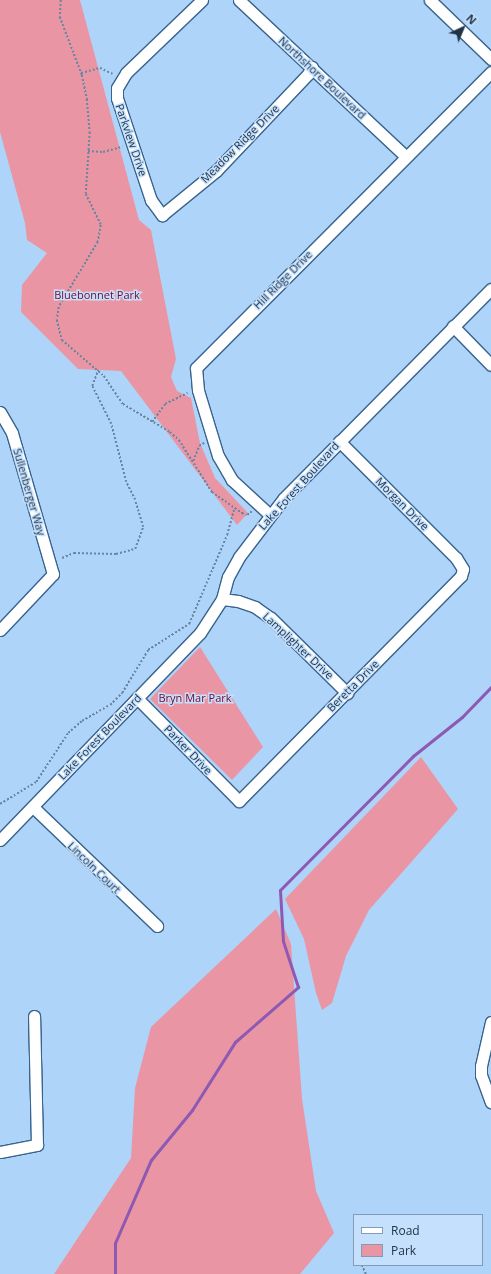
<!DOCTYPE html>
<style>
body{margin:0}
#map{position:relative;width:491px;height:1274px;overflow:hidden;background:#aed4fa;font-family:"Open Sans",sans-serif}
div>[style]{position:absolute}
.green>*{inset:0;background:#ea95a3}
.stream>*{height:3px;margin:-1.5px;padding:0 1.5px;transform-origin:1.5px;border-radius:1.5px;background:#8d59b3}
.path>*{height:1.5px;margin-top:-0.75px;transform-origin:0;background:repeating-linear-gradient(90deg,#6885a1 0 2px,transparent 0 4px)}
.roads{filter:drop-shadow(1px 0 #38638d) drop-shadow(-1px 0 #38638d) drop-shadow(0 1px #38638d) drop-shadow(0 -1px #38638d)}
.minor>*{height:11px;margin:-5.5px;padding:0 5.5px;transform-origin:5.5px;border-radius:5.5px;background:#fff}
span{translate:-50% -50%;white-space:nowrap;text-align:center;line-height:1.15;-webkit-text-stroke:3px #c4e0fd;paint-order:stroke}
.street-label{font-size:11px;color:#213447}
.park-label{font-size:11px;color:#73052d}
.legend{position:absolute;left:353px;top:1214px;width:130px;height:52px;box-sizing:border-box;background:#c4e0fd;border:1px solid #839bb4;margin:0;padding:5px 7px;list-style:none;font-size:12px;color:#213447}
.legend li{display:flex;align-items:center;gap:8px;height:20px}
.legend b{width:20px;border:1px solid #839bb4}
.north{position:absolute;left:443px;top:8px;width:40px;height:40px;-webkit-text-stroke:3px #c4e0fd;paint-order:stroke;rotate:44deg;font-size:11px;font-weight:700;line-height:16px;text-align:center;color:#213447}
.north::after{content:'';display:block;margin:auto;width:14px;height:18px;background:#213447;clip-path:polygon(50% 0,100% 100%,50% 72%,0 100%)}
</style>
<div id="map">
<div class="green">
<div style="clip-path:polygon(0 0,80px 0,139px 220px,151px 230px,176px 359px,171px 377px,177px 391px,191px 398px,200px 443px,215px 478px,248px 513px,237px 525px,121px 371px,78px 369px,21px 312px,22px 285px,47px 253px,27px 240px,25px 223px,0 132px)"></div>
<div style="clip-path:polygon(200px 647px,263px 747px,232px 780px,150px 699px)"></div>
<div style="clip-path:polygon(421px 757px,458px 809px,369px 910px,346px 956px,332px 1003px,322px 1010px,316px 993px,304px 939px,285px 899px)"></div>
<div style="clip-path:polygon(276px 909px,291px 944px,302px 1099px,316px 1191px,334px 1233px,300px 1274px,54px 1274px,131px 1158px,135px 1088px,151px 1027px)"></div>
</div>
<div class="stream">
<div style="left:115px;top:1274px;width:31px;rotate:-90deg"></div>
<div style="left:115px;top:1243px;width:90px;rotate:-66.6deg"></div>
<div style="left:151px;top:1160px;width:65px;rotate:-50.6deg"></div>
<div style="left:192px;top:1110px;width:80px;rotate:-57.7deg"></div>
<div style="left:235px;top:1042px;width:84px;rotate:-41.1deg"></div>
<div style="left:298px;top:987px;width:48px;rotate:-108.1deg"></div>
<div style="left:283px;top:941px;width:51px;rotate:-93.4deg"></div>
<div style="left:280px;top:890px;width:189px;rotate:-45.2deg"></div>
<div style="left:413px;top:756px;width:63px;rotate:-38.5deg"></div>
<div style="left:462px;top:717px;width:42px;rotate:-46deg"></div>
</div>
<div class="path">
<div style="left:61px;top:0;width:17px;rotate:93deg"></div>
<div style="left:60px;top:17px;width:62px;rotate:69.2deg"></div>
<div style="left:82px;top:75px;width:25px;rotate:78deg"></div>
<div style="left:87px;top:99px;width:33px;rotate:85deg"></div>
<div style="left:90px;top:132px;width:62px;rotate:93.7deg"></div>
<div style="left:86px;top:194px;width:34px;rotate:64deg"></div>
<div style="left:101px;top:225px;width:17px;rotate:100deg"></div>
<div style="left:98px;top:242px;width:76px;rotate:121deg"></div>
<div style="left:59px;top:307px;width:13px;rotate:99deg"></div>
<div style="left:57px;top:320px;width:21px;rotate:76deg"></div>
<div style="left:62px;top:340px;width:55px;rotate:40.6deg"></div>
<div style="left:104px;top:376px;width:34px;rotate:56deg"></div>
<div style="left:123px;top:404px;width:55px;rotate:30.8deg"></div>
<div style="left:170px;top:432px;width:12px;rotate:42deg"></div>
<div style="left:179px;top:440px;width:62px;rotate:57.6deg"></div>
<div style="left:212px;top:492px;width:37px;rotate:35deg"></div>
<div style="left:242px;top:513px;width:5px;rotate:22deg"></div>
<div style="left:247px;top:515px;width:6px;rotate:-39deg"></div>
<div style="left:81px;top:73px;width:20px;rotate:-15deg"></div>
<div style="left:100px;top:68px;width:14px;rotate:25deg"></div>
<div style="left:88px;top:151px;width:15px;rotate:4deg"></div>
<div style="left:103px;top:152px;width:20px;rotate:-15deg"></div>
<div style="left:152px;top:422px;width:22px;rotate:-54deg"></div>
<div style="left:165px;top:404px;width:25px;rotate:-26deg"></div>
<div style="left:193px;top:461px;width:16px;rotate:-68deg"></div>
<div style="left:199px;top:446px;width:6px;rotate:-31deg"></div>
<div style="left:62px;top:558px;width:13px;rotate:-23deg"></div>
<div style="left:74px;top:553px;width:42px;rotate:1.4deg"></div>
<div style="left:116px;top:554px;width:20px;rotate:-15deg"></div>
<div style="left:135px;top:549px;width:23px;rotate:-70deg"></div>
<div style="left:143px;top:527px;width:28px;rotate:-107deg"></div>
<div style="left:135px;top:500px;width:20px;rotate:-117deg"></div>
<div style="left:126px;top:482px;width:60px;rotate:-104.5deg"></div>
<div style="left:111px;top:424px;width:42px;rotate:-116.6deg"></div>
<div style="left:92px;top:386px;width:17px;rotate:-69deg"></div>
<div style="left:0;top:804px;width:42px;rotate:-31.4deg"></div>
<div style="left:36px;top:782px;width:59px;rotate:-56.9deg"></div>
<div style="left:68px;top:733px;width:18px;rotate:-41deg"></div>
<div style="left:82px;top:721px;width:32px;rotate:-30deg"></div>
<div style="left:110px;top:705px;width:17px;rotate:-45deg"></div>
<div style="left:122px;top:693px;width:50px;rotate:-58.8deg"></div>
<div style="left:148px;top:650px;width:49px;rotate:-32.4deg"></div>
<div style="left:189px;top:624px;width:97px;rotate:-66.9deg"></div>
<div style="left:227px;top:535px;width:27px;rotate:-75deg"></div>
<div style="left:362px;top:1265px;width:10px;rotate:66deg"></div>
</div>
<div class="roads">
<div class="minor">
<div style="left:202px;top:0;width:105px;rotate:136.2deg"></div>
<div style="left:126px;top:73px;width:17px;rotate:121deg"></div>
<div style="left:117px;top:88px;width:10px;rotate:90deg"></div>
<div style="left:117px;top:98px;width:108px;rotate:71.6deg"></div>
<div style="left:151px;top:200px;width:19px;rotate:54deg"></div>
<div style="left:162px;top:215px;width:70px;rotate:-39.2deg"></div>
<div style="left:216px;top:171px;width:134px;rotate:-46.5deg"></div>
<div style="left:308px;top:74px;width:8px;rotate:-60deg"></div>
<div style="left:239px;top:0;width:228px;rotate:43.2deg"></div>
<div style="left:430px;top:0;width:85px;rotate:44deg"></div>
<div style="left:453px;top:326px;width:54px;rotate:45.7deg"></div>
<div style="left:0;top:412px;width:24px;rotate:60deg"></div>
<div style="left:12px;top:433px;width:147px;rotate:73.8deg"></div>
<div style="left:53px;top:574px;width:77px;rotate:133.4deg"></div>
<div style="left:270px;top:515px;width:52px;rotate:-137.4deg"></div>
<div style="left:232px;top:480px;width:28px;rotate:-120deg"></div>
<div style="left:218px;top:456px;width:69px;rotate:-106.9deg"></div>
<div style="left:198px;top:390px;width:22px;rotate:-95deg"></div>
<div style="left:196px;top:368px;width:418px;rotate:-45.1deg"></div>
<div style="left:222px;top:599px;width:16px;rotate:7deg"></div>
<div style="left:238px;top:601px;width:18px;rotate:19deg"></div>
<div style="left:255px;top:607px;width:19px;rotate:35deg"></div>
<div style="left:271px;top:618px;width:107px;rotate:44.6deg"></div>
<div style="left:137px;top:698px;width:145px;rotate:45.3deg"></div>
<div style="left:239px;top:801px;width:316px;rotate:-45.4deg"></div>
<div style="left:461px;top:576px;width:7px;rotate:-74deg"></div>
<div style="left:463px;top:569px;width:13px;rotate:-122deg"></div>
<div style="left:456px;top:558px;width:165px;rotate:-135deg"></div>
<div style="left:33px;top:807px;width:172px;rotate:43.8deg"></div>
<div style="left:0;top:840px;width:288px;rotate:-46deg"></div>
<div style="left:200px;top:633px;width:40px;rotate:-57.1deg"></div>
<div style="left:222px;top:599px;width:23px;rotate:-75deg"></div>
<div style="left:228px;top:577px;width:23px;rotate:-61deg"></div>
<div style="left:239px;top:557px;width:74px;rotate:-52.7deg"></div>
<div style="left:284px;top:498px;width:294px;rotate:-45.3deg"></div>
<div style="left:491px;top:1022px;width:45px;rotate:102.8deg"></div>
<div style="left:481px;top:1066px;width:9px;rotate:90deg"></div>
<div style="left:481px;top:1075px;width:29px;rotate:70deg"></div>
<div style="left:0;top:1152px;width:38px;rotate:-11deg"></div>
<div style="left:37px;top:1145px;width:129px;rotate:-91.3deg"></div>
</div>
</div>
<div class="street-label">
<span style="left:322px;top:78px;rotate:43deg">Northshore Boulevard</span>
<span style="left:131px;top:140px;rotate:71deg">Parkview Drive</span>
<span style="left:240px;top:144px;rotate:-45deg">Meadow Ridge Drive</span>
<span style="left:283px;top:280px;rotate:-45deg">Hill Ridge Drive</span>
<span style="left:299px;top:486px;rotate:-48deg">Lake Forest Boulevard</span>
<span style="left:29px;top:492px;rotate:74deg">Sullenberger Way</span>
<span style="left:402px;top:504px;rotate:45deg">Morgan Drive</span>
<span style="left:298px;top:646px;rotate:43deg">Lamplighter Drive</span>
<span style="left:353px;top:686px;rotate:-45deg">Beretta Drive</span>
<span style="left:100px;top:737px;rotate:-46deg">Lake Forest Boulevard</span>
<span style="left:188px;top:750px;rotate:46deg">Parker Drive</span>
<span style="left:94px;top:868px;rotate:44deg">Lincoln Court</span>
</div>
<div class="park-label">
<span style="left:97px;top:295px">Bluebonnet Park</span>
<span style="left:195px;top:698px">Bryn Mar Park</span>
</div>
<ul class="legend">
<li><b style="height:5px;background:#fff"></b>Road</li>
<li><b style="height:11px;background:#ea95a3"></b>Park</li>
</ul>
<div class="north">N</div>
</div>
